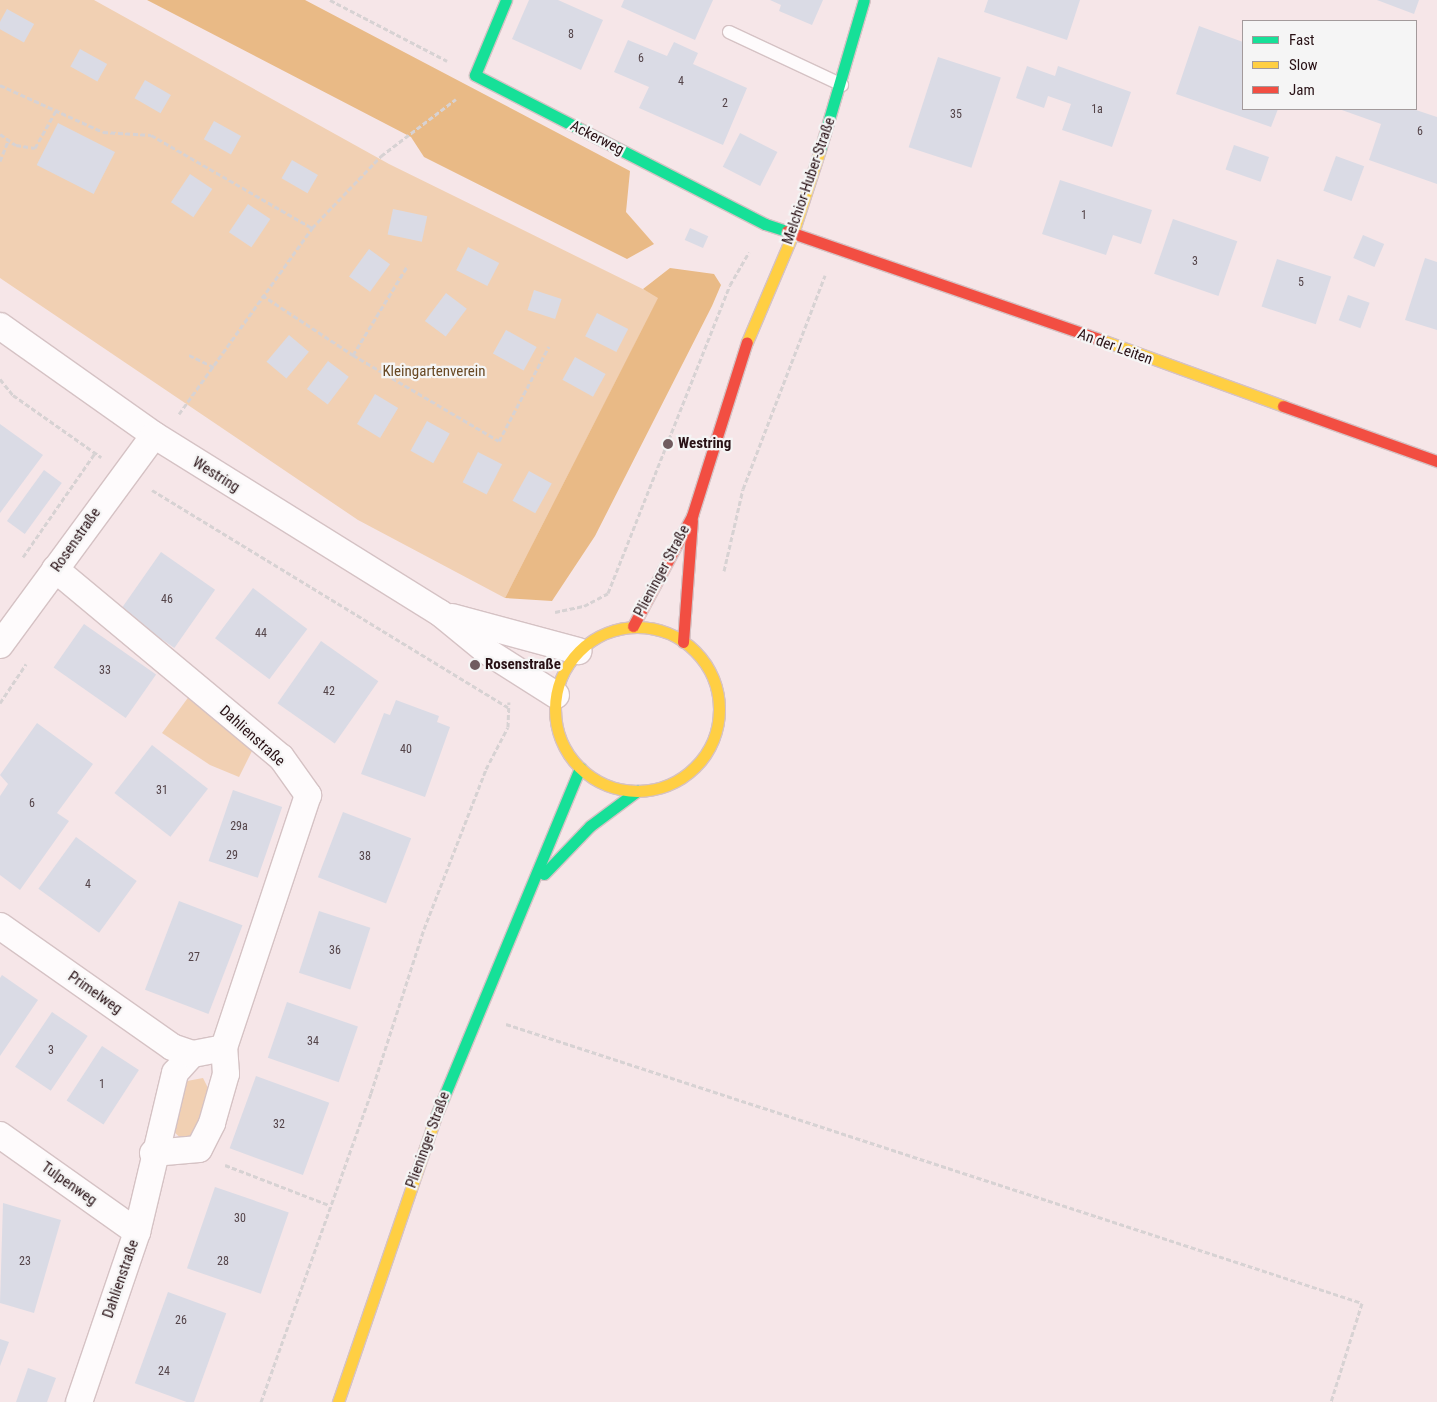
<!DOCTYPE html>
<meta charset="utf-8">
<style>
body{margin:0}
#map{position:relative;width:1437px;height:1402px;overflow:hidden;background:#f6e6e8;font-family:"Roboto Condensed",sans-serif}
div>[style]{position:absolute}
.green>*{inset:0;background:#f1d0b3}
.forest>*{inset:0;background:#e9ba86}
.building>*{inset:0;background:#dadbe5;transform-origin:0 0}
.path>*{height:3px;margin-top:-1.5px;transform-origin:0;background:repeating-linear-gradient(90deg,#d7d2d3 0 5px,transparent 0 7.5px)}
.roads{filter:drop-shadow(1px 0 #d5c2c4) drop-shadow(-1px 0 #d5c2c4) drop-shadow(0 1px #d5c2c4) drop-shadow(0 -1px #d5c2c4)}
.lane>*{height:12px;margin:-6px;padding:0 6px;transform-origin:6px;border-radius:6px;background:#fefbfc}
.street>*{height:26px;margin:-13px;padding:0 13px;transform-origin:13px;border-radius:13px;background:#fefbfc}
.fast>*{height:11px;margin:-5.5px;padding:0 5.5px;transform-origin:5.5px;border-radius:5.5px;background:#16e098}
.slow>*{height:11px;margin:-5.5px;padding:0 5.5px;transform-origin:5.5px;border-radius:5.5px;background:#ffcf43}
.slow>.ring{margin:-5.5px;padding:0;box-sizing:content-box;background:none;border:11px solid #ffcf43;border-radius:50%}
.jam>*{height:11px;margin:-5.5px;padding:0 5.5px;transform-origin:5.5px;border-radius:5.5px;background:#f24e42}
.dots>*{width:14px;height:14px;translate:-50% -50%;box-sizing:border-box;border:2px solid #f5f5f5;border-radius:50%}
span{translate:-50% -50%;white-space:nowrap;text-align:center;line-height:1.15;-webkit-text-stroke:4.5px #f5f5f5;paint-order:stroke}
.number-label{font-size:12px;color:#544449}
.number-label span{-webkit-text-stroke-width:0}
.street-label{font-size:15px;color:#281115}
.park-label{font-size:15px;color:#674823}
.poi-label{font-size:15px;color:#281115;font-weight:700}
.left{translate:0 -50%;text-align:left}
.legend{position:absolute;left:1242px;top:20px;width:175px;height:90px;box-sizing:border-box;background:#f5f5f5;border:1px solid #a39a9b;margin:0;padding:6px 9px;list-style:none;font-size:15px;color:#281115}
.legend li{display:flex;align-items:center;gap:10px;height:25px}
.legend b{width:25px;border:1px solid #a39a9b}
</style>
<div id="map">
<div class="green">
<div style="clip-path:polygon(0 0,94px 0,389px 164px,659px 297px,505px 598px,358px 520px,0 278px)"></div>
<div style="clip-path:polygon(190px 695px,254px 747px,239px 777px,210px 765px,162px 733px)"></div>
<div style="clip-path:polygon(203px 1078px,210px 1092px,201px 1124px,187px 1144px,172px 1130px,178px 1099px,187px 1081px)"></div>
</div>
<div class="forest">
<div style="clip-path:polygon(147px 0,305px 0,630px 171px,626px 212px,654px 244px,627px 259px,424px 157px,411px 137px)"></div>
<div style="clip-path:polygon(670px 268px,714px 274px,721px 285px,712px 306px,595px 536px,552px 601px,505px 598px,658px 298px,643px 289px)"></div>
</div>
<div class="building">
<div style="clip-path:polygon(529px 0,558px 0,603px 20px,581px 70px,512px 39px)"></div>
<div style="clip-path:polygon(624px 0,713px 0,695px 40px,621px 7px)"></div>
<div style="clip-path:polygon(770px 0,823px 0,812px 25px,779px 11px,781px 5px)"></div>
<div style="clip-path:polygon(988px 0,1080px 0,1067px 40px,984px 12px)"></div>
<div style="clip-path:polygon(1377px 0,1419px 0,1414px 14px)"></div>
<div style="left:7px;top:9px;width:31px;height:21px;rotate:29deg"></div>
<div style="clip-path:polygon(1199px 26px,1243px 42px,1243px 109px,1278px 109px,1271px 127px,1176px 94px)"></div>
<div style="clip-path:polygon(628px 40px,667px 56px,674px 42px,698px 53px,693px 64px,747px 88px,723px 145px,639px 108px,649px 87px,614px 72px)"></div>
<div style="left:80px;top:49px;width:31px;height:20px;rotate:29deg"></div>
<div style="left:938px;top:57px;width:66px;height:95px;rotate:18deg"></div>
<div style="clip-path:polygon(1027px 66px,1055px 76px,1058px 66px,1131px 92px,1112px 147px,1062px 130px,1071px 104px,1048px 96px,1044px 108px,1016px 98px)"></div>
<div style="left:145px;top:80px;width:30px;height:21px;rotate:30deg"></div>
<div style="clip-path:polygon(1339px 109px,1413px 109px,1437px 117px,1437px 184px,1369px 160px,1381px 124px)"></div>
<div style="left:214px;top:121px;width:31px;height:21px;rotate:29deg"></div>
<div style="left:58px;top:123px;width:64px;height:47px;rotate:27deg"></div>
<div style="left:740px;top:133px;width:42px;height:38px;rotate:27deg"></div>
<div style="left:1234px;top:145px;width:37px;height:26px;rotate:19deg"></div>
<div style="left:1336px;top:156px;width:30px;height:37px;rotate:20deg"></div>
<div style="left:292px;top:160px;width:30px;height:21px;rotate:30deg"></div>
<div style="left:190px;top:174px;width:27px;height:34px;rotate:34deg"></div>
<div style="clip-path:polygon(1060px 180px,1152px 210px,1141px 244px,1113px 235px,1106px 255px,1042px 234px)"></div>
<div style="left:248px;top:204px;width:27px;height:34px;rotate:34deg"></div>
<div style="left:393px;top:209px;width:35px;height:26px;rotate:12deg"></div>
<div style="left:1173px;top:219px;width:68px;height:58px;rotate:19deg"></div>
<div style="left:690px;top:228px;width:20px;height:13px;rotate:24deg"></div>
<div style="left:1363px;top:235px;width:23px;height:25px;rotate:23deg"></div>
<div style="left:468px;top:247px;width:35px;height:26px;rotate:27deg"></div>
<div style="left:369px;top:249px;width:26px;height:34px;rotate:36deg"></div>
<div style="clip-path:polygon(1425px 258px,1437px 262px,1437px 330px,1405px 320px)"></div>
<div style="left:1277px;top:259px;width:57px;height:50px;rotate:18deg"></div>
<div style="left:534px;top:290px;width:29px;height:21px;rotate:18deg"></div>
<div style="left:446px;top:293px;width:26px;height:35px;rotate:37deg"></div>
<div style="left:1348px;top:295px;width:23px;height:27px;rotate:20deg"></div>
<div style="left:597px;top:313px;width:35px;height:26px;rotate:27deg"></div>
<div style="left:506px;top:330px;width:35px;height:27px;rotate:29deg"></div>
<div style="left:289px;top:335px;width:26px;height:35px;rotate:40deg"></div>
<div style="left:575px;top:357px;width:35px;height:26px;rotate:29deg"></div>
<div style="left:328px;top:361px;width:26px;height:35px;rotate:37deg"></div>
<div style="left:375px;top:394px;width:27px;height:35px;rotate:31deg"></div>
<div style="left:427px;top:421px;width:26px;height:34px;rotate:29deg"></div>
<div style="clip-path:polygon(0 424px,43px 455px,0 513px)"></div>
<div style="left:478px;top:452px;width:27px;height:34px;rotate:27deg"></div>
<div style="left:44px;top:470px;width:22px;height:63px;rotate:36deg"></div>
<div style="left:529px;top:471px;width:26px;height:34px;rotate:29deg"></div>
<div style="left:161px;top:552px;width:66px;height:71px;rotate:35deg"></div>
<div style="left:253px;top:588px;width:68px;height:63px;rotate:37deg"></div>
<div style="left:84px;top:624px;width:88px;height:53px;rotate:35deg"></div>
<div style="left:321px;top:641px;width:70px;height:76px;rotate:35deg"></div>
<div style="clip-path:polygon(396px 700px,439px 716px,437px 722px,450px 727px,425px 797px,361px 774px,384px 713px,390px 715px)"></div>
<div style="clip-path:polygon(37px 723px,93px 764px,57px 813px,69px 821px,20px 890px,0 875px,0 796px,8px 784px,0 775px)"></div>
<div style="left:152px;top:745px;width:71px;height:61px;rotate:38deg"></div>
<div style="left:233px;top:790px;width:52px;height:75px;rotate:19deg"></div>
<div style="left:343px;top:812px;width:73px;height:70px;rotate:21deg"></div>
<div style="left:76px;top:837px;width:75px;height:64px;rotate:36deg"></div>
<div style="left:179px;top:901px;width:68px;height:95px;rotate:21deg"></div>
<div style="left:319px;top:911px;width:54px;height:65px;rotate:18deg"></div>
<div style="clip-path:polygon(2px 975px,38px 1000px,0 1056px,0 978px)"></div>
<div style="left:287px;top:1002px;width:75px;height:59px;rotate:19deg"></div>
<div style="left:52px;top:1012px;width:43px;height:66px;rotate:34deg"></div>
<div style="left:102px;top:1046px;width:44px;height:65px;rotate:33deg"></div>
<div style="left:256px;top:1076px;width:78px;height:77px;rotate:20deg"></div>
<div style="left:215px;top:1187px;width:78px;height:86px;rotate:19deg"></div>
<div style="clip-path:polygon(3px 1203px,61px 1220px,34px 1313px,0 1303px)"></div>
<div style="left:168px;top:1292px;width:62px;height:97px;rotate:20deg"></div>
<div style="clip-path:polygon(0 1339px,9px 1342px,0 1366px)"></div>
<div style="clip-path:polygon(28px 1368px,56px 1378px,47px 1402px,16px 1402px)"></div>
</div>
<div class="path">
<div style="left:330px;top:0;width:132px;rotate:27.5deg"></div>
<div style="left:0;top:85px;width:113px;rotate:24.5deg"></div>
<div style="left:103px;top:132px;width:48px;rotate:3.6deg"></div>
<div style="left:151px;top:135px;width:186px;rotate:30deg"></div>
<div style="left:0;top:134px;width:19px;rotate:35deg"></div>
<div style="left:16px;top:145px;width:19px;rotate:9deg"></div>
<div style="left:35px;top:148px;width:45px;rotate:-60.6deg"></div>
<div style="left:0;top:161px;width:22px;rotate:-68deg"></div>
<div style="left:262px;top:295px;width:109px;rotate:33.4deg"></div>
<div style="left:353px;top:355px;width:169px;rotate:30.5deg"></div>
<div style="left:499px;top:441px;width:107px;rotate:-62.2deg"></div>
<div style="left:189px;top:355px;width:28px;rotate:26deg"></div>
<div style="left:353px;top:355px;width:105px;rotate:-58.6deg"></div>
<div style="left:0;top:379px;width:21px;rotate:51deg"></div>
<div style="left:13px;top:395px;width:108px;rotate:35.2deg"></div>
<div style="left:179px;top:414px;width:229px;rotate:-54.4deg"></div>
<div style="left:312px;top:228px;width:100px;rotate:-46.2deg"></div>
<div style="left:381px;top:156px;width:94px;rotate:-37.2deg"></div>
<div style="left:152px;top:490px;width:417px;rotate:31.4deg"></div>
<div style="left:23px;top:557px;width:126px;rotate:-55.3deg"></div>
<div style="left:724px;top:571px;width:84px;rotate:-77deg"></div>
<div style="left:743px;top:489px;width:229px;rotate:-69deg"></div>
<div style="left:555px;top:612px;width:30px;rotate:-12deg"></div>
<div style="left:584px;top:606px;width:27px;rotate:-28deg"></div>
<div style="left:608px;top:593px;width:331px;rotate:-68.4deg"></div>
<div style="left:730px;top:285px;width:38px;rotate:-60deg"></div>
<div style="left:0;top:703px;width:47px;rotate:-56.3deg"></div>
<div style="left:506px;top:1024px;width:900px;rotate:18.05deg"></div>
<div style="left:1362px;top:1303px;width:104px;rotate:107.4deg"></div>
<div style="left:225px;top:1165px;width:111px;rotate:21deg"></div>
<div style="left:261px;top:1402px;width:328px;rotate:-70.4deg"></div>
<div style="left:371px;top:1093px;width:172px;rotate:-72.1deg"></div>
<div style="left:424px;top:929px;width:172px;rotate:-68.8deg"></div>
<div style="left:486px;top:769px;width:47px;rotate:-62.4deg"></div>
<div style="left:508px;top:727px;width:25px;rotate:-88deg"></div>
</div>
<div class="roads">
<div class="lane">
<div style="left:729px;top:32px;width:125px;rotate:25.1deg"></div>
</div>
<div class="street">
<div style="left:0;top:326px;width:189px;rotate:35.3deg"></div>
<div style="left:154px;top:435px;width:337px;rotate:31.9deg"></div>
<div style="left:440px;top:613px;width:58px;rotate:39.4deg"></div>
<div style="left:485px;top:650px;width:84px;rotate:32.4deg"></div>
<div style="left:55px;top:569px;width:294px;rotate:39.8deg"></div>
<div style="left:281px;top:757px;width:47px;rotate:54.6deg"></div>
<div style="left:308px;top:795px;width:267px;rotate:108.4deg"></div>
<div style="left:224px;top:1048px;width:33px;rotate:169deg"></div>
<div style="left:192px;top:1054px;width:25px;rotate:132deg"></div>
<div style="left:175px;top:1073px;width:163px;rotate:103.4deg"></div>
<div style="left:137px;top:1232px;width:180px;rotate:108.8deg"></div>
<div style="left:452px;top:617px;width:131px;rotate:15.1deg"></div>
<div style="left:0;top:645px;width:260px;rotate:-53.7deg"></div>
<div style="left:0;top:926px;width:210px;rotate:35.1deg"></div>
<div style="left:172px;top:1047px;width:21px;rotate:19deg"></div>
<div style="left:0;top:1135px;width:168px;rotate:35.3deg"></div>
<div style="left:153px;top:1153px;width:46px;rotate:-5deg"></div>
<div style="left:199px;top:1149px;width:29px;rotate:-63deg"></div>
<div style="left:212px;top:1123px;width:51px;rotate:-74.1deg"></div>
<div style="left:226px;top:1074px;width:26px;rotate:-94deg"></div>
</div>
<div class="fast">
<div style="left:506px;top:0;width:81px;rotate:112.5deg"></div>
<div style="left:475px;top:75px;width:326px;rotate:27.2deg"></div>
<div style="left:765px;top:224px;width:23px;rotate:18deg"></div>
<div style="left:820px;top:150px;width:156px;rotate:-73.7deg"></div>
<div style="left:544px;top:874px;width:66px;rotate:-46.2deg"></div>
<div style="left:590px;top:826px;width:59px;rotate:-36.7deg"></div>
<div style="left:435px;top:1118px;width:379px;rotate:-67.5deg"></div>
</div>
<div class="slow">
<div style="left:1102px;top:340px;width:193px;rotate:20deg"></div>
<div style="left:747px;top:342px;width:115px;rotate:-67deg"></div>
<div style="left:792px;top:236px;width:90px;rotate:-72deg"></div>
<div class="ring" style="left:555px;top:627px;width:153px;height:153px"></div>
<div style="left:338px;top:1402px;width:300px;rotate:-71.1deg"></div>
</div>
<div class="jam">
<div style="left:787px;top:231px;width:333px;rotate:19.1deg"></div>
<div style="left:1283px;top:406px;width:164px;rotate:19.7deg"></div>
<div style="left:633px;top:626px;width:125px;rotate:-61.8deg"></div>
<div style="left:692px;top:516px;width:182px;rotate:-72.5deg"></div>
<div style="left:683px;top:642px;width:122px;rotate:-85.8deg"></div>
</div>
</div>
<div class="dots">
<div style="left:668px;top:444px;background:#705c5f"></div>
<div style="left:475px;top:665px;background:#705c5f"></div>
</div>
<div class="number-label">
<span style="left:571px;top:35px">8</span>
<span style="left:641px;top:59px">6</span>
<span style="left:681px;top:82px">4</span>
<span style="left:725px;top:104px">2</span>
<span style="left:1097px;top:110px">1a</span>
<span style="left:956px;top:115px">35</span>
<span style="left:1420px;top:132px">6</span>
<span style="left:1084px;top:216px">1</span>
<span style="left:1195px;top:262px">3</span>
<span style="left:1301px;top:283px">5</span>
<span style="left:167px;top:600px">46</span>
<span style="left:261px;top:634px">44</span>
<span style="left:105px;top:671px">33</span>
<span style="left:329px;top:692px">42</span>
<span style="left:406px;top:750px">40</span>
<span style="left:162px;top:791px">31</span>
<span style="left:32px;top:804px">6</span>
<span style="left:239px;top:827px">29a</span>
<span style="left:232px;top:856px">29</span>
<span style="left:365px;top:857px">38</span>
<span style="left:88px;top:885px">4</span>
<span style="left:335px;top:951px">36</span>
<span style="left:194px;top:958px">27</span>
<span style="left:313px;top:1042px">34</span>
<span style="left:51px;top:1051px">3</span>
<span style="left:102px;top:1085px">1</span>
<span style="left:279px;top:1125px">32</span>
<span style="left:240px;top:1219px">30</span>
<span style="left:25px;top:1262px">23</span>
<span style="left:223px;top:1262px">28</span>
<span style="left:181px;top:1321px">26</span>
<span style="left:164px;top:1372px">24</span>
</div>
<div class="street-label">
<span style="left:597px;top:138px;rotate:27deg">Ackerweg</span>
<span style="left:809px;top:181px;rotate:-71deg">Melchior-Huber-Straße</span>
<span style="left:1115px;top:347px;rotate:20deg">An der Leiten</span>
<span style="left:216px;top:475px;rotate:32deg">Westring</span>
<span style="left:76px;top:540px;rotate:-55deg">Rosenstraße</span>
<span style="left:662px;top:571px;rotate:-62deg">Plieninger Straße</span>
<span style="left:252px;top:736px;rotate:42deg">Dahlienstraße</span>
<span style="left:95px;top:993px;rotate:35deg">Primelweg</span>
<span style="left:428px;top:1140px;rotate:-70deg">Plieninger Straße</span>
<span style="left:69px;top:1184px;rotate:35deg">Tulpenweg</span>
<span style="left:121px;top:1279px;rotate:-71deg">Dahlienstraße</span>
</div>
<div class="park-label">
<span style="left:434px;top:372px">Kleingartenverein</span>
</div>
<div class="poi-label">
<span class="left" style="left:678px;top:444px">Westring</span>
<span class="left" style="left:485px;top:665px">Rosenstraße</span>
</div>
<ul class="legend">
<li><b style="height:6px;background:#16e098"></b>Fast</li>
<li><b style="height:6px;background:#ffcf43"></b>Slow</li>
<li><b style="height:6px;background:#f24e42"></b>Jam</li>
</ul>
</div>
